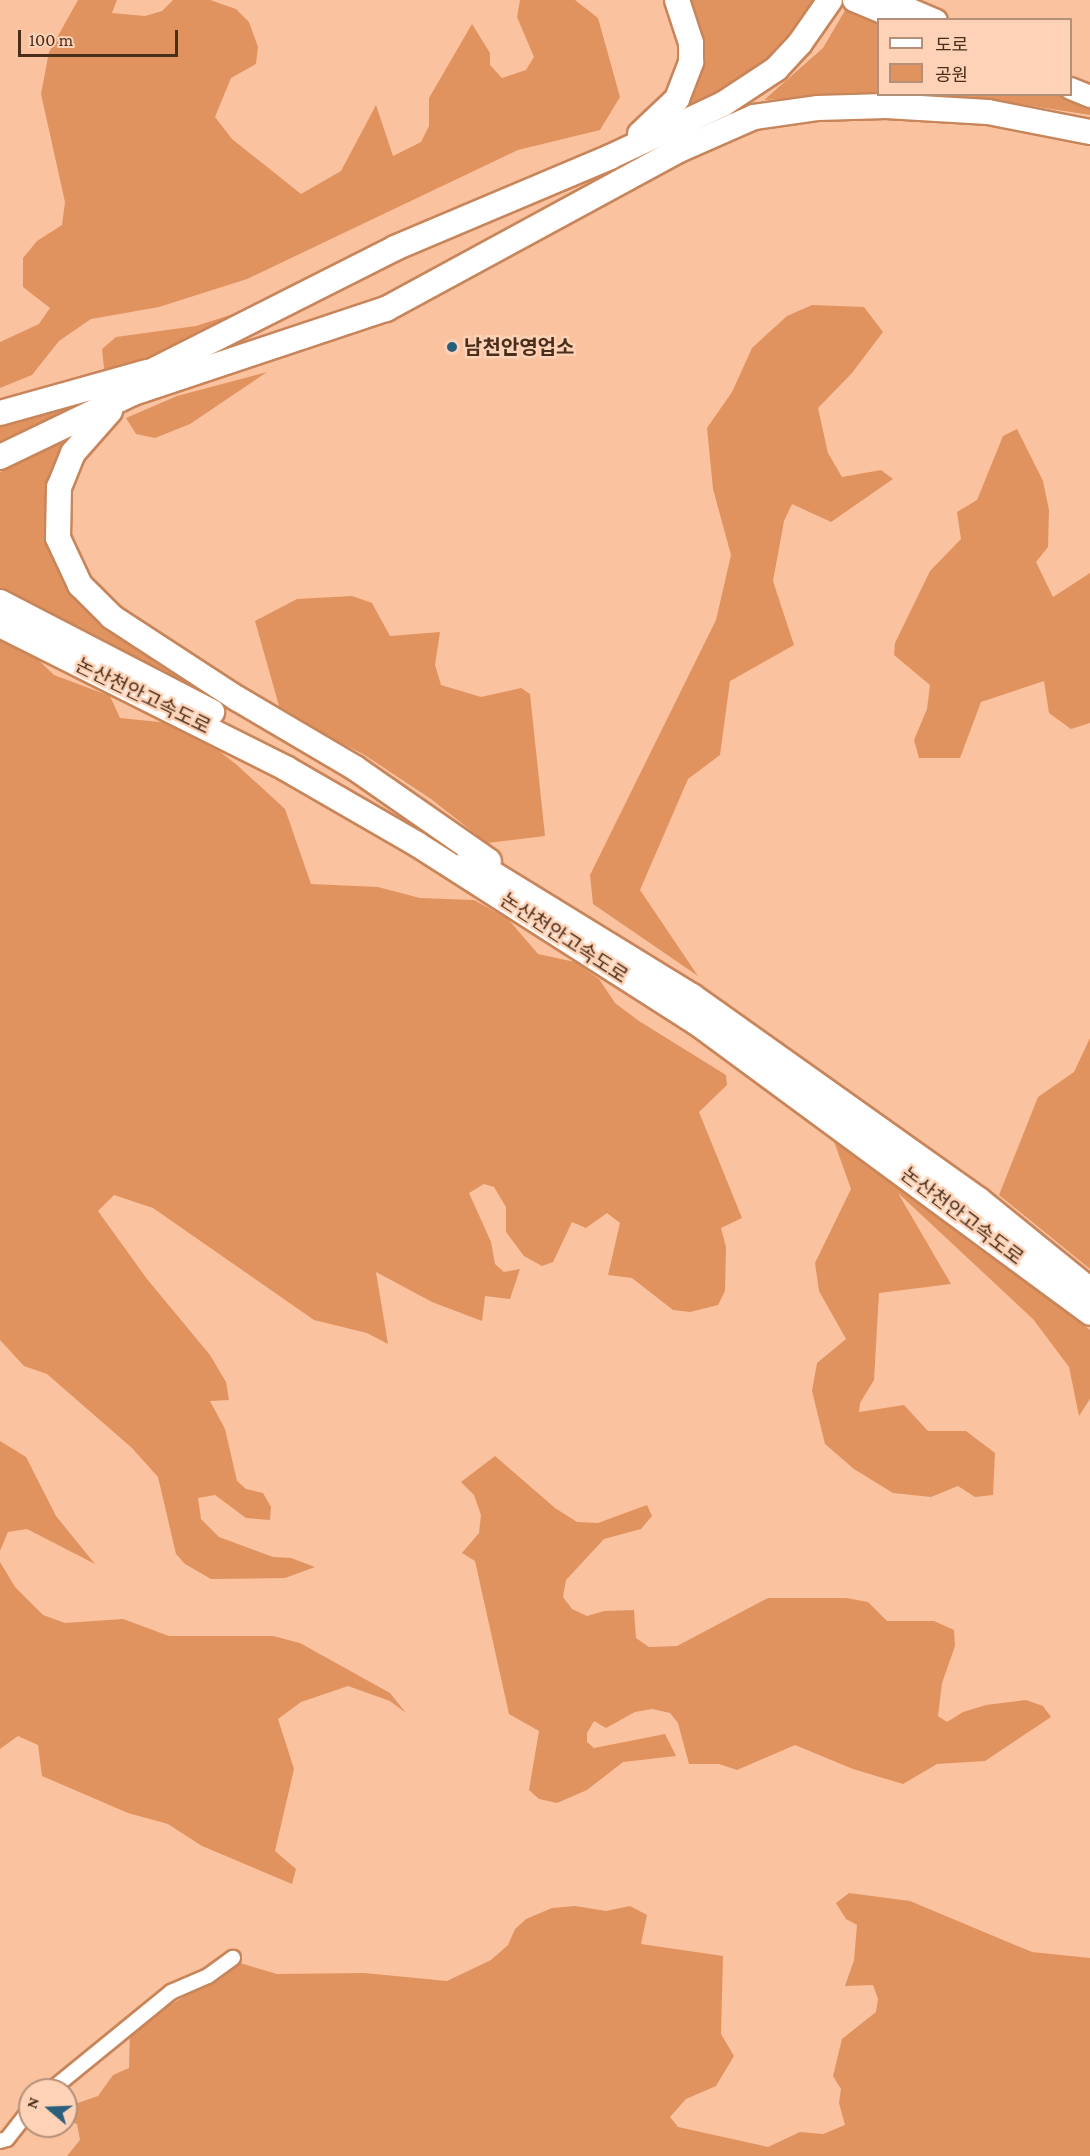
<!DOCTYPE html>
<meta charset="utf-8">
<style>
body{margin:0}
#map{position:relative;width:1090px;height:2156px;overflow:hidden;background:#fac29e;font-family:"Crimson Pro","Noto Sans KR",serif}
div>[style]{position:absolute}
.green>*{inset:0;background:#e1935f}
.roads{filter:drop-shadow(2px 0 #c8855a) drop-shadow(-2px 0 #c8855a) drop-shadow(0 2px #c8855a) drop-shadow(0 -2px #c8855a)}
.street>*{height:14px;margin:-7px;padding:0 7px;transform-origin:7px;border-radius:7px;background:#fff}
.primary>*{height:21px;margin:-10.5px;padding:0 10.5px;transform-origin:10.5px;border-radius:10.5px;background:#fff}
.highway>*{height:24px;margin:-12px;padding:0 12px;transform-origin:12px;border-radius:12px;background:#fff}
.dots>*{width:16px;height:16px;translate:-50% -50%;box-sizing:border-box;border:3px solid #fdd2b7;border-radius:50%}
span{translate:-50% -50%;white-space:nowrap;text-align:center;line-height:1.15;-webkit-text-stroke:5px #fdd2b7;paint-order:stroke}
.poi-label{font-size:20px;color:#492e1b;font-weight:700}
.left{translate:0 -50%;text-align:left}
.street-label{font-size:20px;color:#492e1b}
.legend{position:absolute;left:877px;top:18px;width:195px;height:78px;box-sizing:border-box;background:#fdd2b7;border:2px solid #b59079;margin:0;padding:8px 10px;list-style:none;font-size:18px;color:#492e1b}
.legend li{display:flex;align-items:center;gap:12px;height:30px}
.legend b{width:30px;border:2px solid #b59079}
.north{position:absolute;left:18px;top:2078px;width:60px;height:60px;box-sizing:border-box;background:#fdd2b7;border:2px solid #b59079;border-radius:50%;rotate:289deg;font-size:16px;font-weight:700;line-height:24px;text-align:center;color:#492e1b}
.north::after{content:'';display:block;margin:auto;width:21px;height:27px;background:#295f7a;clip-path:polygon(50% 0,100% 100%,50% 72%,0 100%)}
.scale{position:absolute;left:18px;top:30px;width:160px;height:27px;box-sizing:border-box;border:3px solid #492e1b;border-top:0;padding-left:8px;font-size:18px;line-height:21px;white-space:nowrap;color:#492e1b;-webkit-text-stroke:4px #fdd2b7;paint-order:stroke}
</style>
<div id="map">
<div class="green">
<div style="clip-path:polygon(78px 0,117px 0,112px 13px,145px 16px,162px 11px,173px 0,210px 0,236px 9px,249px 22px,258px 47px,256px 64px,231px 78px,215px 117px,232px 139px,301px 194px,341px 171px,376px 105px,393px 156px,421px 142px,429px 126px,429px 98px,472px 24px,490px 53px,490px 65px,502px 78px,526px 70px,534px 57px,517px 17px,520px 0,575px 0,598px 18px,620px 97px,600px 130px,518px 150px,247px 279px,159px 307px,91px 319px,59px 341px,32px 375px,0 388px,0 342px,39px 324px,50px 308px,23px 287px,23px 258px,37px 241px,62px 225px,65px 202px,41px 94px,49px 52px)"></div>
<div style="clip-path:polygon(681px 0,821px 0,751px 79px,673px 117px,684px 97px)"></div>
<div style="clip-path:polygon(847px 7px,878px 20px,878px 93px,764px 100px,823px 48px)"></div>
<div style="clip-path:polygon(913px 95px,1064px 95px,1090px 105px,1090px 115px,975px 97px)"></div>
<div style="clip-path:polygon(812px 305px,864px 307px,883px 332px,852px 373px,818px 408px,828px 453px,842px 477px,881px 470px,893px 479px,831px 522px,792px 504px,784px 521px,773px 581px,794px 645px,730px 681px,720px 755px,688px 779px,640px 890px,698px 976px,593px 904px,590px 875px,716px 620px,731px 555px,713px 489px,707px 428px,732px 392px,752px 348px,787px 316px)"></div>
<div style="clip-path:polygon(252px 308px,207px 337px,105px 378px,102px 349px,116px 337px,196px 326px)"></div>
<div style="clip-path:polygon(267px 372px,190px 424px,155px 438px,136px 434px,126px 418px,177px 396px)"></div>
<div style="clip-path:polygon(76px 405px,0 442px,0 421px)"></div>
<div style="clip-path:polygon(89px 426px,65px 455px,71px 583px,326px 760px,0 591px,0 472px)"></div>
<div style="clip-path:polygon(1017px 429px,1043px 481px,1049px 510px,1048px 547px,1036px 562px,1053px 597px,1090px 573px,1090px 723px,1071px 729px,1049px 713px,1044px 681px,981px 702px,960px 758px,919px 758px,914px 740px,927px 709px,930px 685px,894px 655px,895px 643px,930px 571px,961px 539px,957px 512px,977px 500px,1003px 436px)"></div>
<div style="clip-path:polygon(352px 596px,372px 603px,390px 636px,440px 632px,435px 665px,441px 685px,481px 697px,521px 688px,530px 694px,545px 836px,487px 843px,431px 799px,363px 754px,281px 713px,255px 621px,297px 599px)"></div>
<div style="clip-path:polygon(0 636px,27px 649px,54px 675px,110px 696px,120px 718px,169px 723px,205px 740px,237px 765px,285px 809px,311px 884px,378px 887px,420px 898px,474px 900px,508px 919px,538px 954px,575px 962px,599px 979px,615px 1003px,639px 1021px,726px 1075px,727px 1085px,699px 1112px,742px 1218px,721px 1228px,726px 1247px,725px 1291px,718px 1305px,690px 1312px,673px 1310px,632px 1278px,608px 1275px,620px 1223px,607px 1213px,586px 1228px,572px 1222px,553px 1262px,542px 1266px,524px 1256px,506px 1232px,506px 1207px,494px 1187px,484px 1184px,469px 1193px,491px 1242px,495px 1264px,504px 1272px,520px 1269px,510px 1299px,485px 1296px,482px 1321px,432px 1302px,376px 1272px,388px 1344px,367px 1333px,314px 1320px,153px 1208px,114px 1195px,98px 1211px,147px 1279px,210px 1355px,226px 1382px,229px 1400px,210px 1401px,225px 1429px,237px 1481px,246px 1489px,263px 1493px,271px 1507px,270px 1520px,246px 1518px,215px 1495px,198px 1498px,201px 1519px,219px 1537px,273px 1557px,291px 1558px,315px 1567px,285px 1578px,211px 1579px,185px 1564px,176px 1554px,158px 1477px,132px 1448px,47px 1374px,24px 1366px,0 1340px)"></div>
<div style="clip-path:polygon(1090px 1038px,1090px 1269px,999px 1195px,1038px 1097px,1074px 1072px)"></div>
<div style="clip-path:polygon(831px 1133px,925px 1201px,1090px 1330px,1090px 1399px,1079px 1416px,1069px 1367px,1033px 1319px,898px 1193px,951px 1284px,879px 1293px,874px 1380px,860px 1403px,859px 1412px,904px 1405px,928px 1431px,966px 1431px,995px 1453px,993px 1495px,975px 1497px,958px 1486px,931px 1497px,893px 1493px,854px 1469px,825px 1444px,812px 1391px,817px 1363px,846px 1339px,819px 1291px,815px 1263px,851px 1189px)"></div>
<div style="clip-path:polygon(0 1441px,26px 1457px,56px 1516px,95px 1564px,27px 1529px,8px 1532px,0 1551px)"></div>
<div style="clip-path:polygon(495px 1456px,555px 1508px,577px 1522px,598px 1523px,647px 1505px,652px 1516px,641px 1529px,604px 1539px,566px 1580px,563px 1597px,572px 1609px,587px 1616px,604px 1611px,634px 1610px,636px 1638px,649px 1647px,677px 1646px,768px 1598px,846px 1598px,868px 1602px,887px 1621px,934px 1621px,954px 1630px,955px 1646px,942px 1683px,938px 1716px,947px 1722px,963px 1712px,986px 1705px,1026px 1700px,1043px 1706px,1051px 1717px,985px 1761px,937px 1764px,903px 1784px,853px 1769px,795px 1745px,737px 1770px,719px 1764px,689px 1764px,678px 1723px,670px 1713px,652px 1709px,635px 1712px,606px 1728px,594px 1721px,587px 1733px,587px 1742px,594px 1748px,665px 1734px,676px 1756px,623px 1762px,587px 1790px,557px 1803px,539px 1799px,529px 1790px,539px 1731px,509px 1714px,475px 1561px,462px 1553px,479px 1533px,481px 1515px,474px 1495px,461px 1482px)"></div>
<div style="clip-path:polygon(0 1562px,15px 1587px,43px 1615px,65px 1623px,123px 1619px,169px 1636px,273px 1636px,300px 1643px,390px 1693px,406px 1713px,390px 1701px,348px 1686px,301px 1702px,278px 1719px,294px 1769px,275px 1851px,296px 1869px,292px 1884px,202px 1846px,168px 1824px,128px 1813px,42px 1776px,38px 1745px,18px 1736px,0 1749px)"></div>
<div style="clip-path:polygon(849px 1893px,910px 1901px,1032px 1952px,1090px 1958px,1090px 2156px,67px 2156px,80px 2140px,77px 2124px,66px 2120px,66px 2107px,98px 2096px,113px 2075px,129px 2068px,130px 2029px,240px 1963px,277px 1974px,364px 1973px,447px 1981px,491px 1960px,508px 1945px,515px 1929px,526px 1919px,552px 1908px,575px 1906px,606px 1911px,630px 1906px,647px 1915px,641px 1944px,723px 1956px,721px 2034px,734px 2056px,716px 2086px,686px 2099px,670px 2117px,678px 2127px,768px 2147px,800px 2132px,823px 2134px,845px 2125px,839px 2103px,841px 2089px,833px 2076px,842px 2039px,876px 2012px,878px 1999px,873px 1985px,845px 1986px,854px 1960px,857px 1925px,846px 1919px,836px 1903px)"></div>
</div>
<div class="roads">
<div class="street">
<div style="left:51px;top:2090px;width:155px;rotate:-39.2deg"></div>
<div style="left:171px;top:1992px;width:40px;rotate:-23.4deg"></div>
<div style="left:208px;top:1976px;width:31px;rotate:-36deg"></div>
<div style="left:0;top:2141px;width:7px;rotate:-16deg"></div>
<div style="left:7px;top:2139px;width:37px;rotate:-52deg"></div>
</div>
<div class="primary">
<div style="left:853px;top:0;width:52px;rotate:22.6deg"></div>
<div style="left:889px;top:0;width:51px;rotate:23.1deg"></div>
<div style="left:1070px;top:88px;width:22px;rotate:22deg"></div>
</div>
<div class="highway">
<div style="left:640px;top:134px;width:51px;rotate:-43.4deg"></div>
<div style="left:677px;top:99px;width:40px;rotate:-69deg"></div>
<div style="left:691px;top:62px;width:19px;rotate:-90deg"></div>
<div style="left:691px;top:43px;width:45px;rotate:-108deg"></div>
<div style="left:134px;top:380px;width:292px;rotate:-26.8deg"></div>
<div style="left:395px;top:248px;width:233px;rotate:-22.9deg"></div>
<div style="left:610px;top:157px;width:125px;rotate:-25.1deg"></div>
<div style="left:723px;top:104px;width:64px;rotate:-33.4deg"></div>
<div style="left:776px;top:69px;width:35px;rotate:-47deg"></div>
<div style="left:800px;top:43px;width:52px;rotate:-55.1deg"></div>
<div style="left:110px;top:411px;width:56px;rotate:131.4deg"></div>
<div style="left:73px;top:453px;width:37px;rotate:112deg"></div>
<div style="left:59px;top:487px;width:51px;rotate:91.1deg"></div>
<div style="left:58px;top:538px;width:52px;rotate:64.9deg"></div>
<div style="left:80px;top:585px;width:45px;rotate:45deg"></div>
<div style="left:112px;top:617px;width:150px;rotate:33.1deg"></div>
<div style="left:238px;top:699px;width:136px;rotate:30.5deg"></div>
<div style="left:355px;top:768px;width:163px;rotate:34.8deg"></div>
<div style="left:0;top:413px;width:153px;rotate:-15.6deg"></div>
<div style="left:0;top:457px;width:148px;rotate:-25.7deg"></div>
<div style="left:133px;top:393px;width:267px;rotate:-18.4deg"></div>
<div style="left:386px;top:309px;width:333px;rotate:-28.5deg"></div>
<div style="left:679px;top:150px;width:82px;rotate:-23.7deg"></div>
<div style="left:754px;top:117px;width:65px;rotate:-8deg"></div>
<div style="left:818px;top:108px;width:68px;rotate:-1.7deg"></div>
<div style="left:886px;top:106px;width:102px;rotate:3.4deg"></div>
<div style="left:988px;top:112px;width:104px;rotate:11.1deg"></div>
<div style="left:0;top:602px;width:239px;rotate:27.4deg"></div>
<div style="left:0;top:625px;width:321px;rotate:26.6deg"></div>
<div style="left:287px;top:769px;width:150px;rotate:30deg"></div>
<div style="left:417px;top:844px;width:332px;rotate:32.6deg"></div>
<div style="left:697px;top:1023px;width:488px;rotate:36.4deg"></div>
<div style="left:469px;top:859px;width:262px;rotate:31.6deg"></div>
<div style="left:692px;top:996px;width:352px;rotate:35.4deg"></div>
<div style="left:979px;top:1200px;width:143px;rotate:39deg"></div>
</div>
</div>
<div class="dots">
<div style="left:452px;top:347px;background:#295f7a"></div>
</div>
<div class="poi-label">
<span class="left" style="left:464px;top:347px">남천안영업소</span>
</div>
<div class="street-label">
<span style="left:143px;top:696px;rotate:26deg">논산천안고속도로</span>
<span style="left:564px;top:938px;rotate:33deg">논산천안고속도로</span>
<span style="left:962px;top:1216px;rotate:37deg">논산천안고속도로</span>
</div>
<ul class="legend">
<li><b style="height:8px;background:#fff"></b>도로</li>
<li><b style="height:16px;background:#e1935f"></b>공원</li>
</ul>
<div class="north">N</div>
<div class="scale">100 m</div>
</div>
